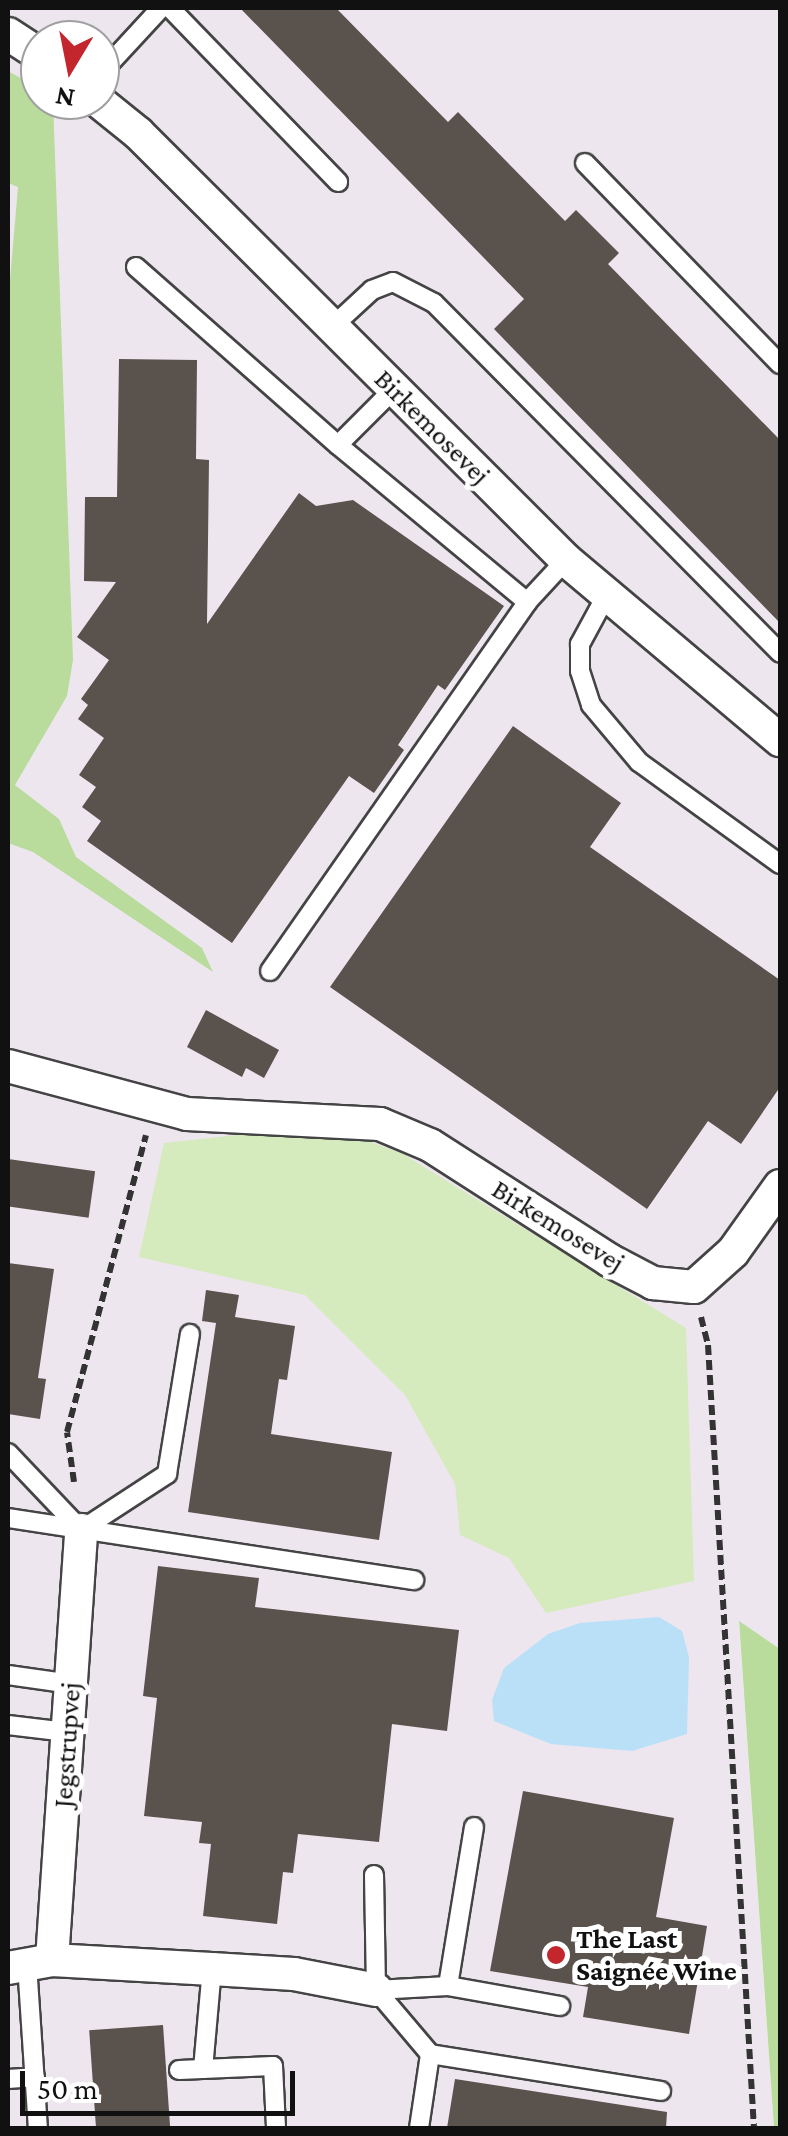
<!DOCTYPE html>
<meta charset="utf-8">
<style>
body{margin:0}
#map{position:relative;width:788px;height:2136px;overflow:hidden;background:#fffdf5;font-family:"Crimson Pro",serif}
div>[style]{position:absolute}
.industrial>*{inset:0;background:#eee6ef}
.green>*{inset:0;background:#d5ebbd}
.forest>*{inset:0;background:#b9dc9c}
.water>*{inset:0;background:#b9e0f7}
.building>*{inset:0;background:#5a524d;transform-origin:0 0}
.path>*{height:6px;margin-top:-3px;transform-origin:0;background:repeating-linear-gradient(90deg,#333 0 10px,transparent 0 15px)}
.roads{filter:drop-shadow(2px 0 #444) drop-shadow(-2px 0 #444) drop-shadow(0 2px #444) drop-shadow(0 -2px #444)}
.lane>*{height:18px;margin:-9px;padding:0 9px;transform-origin:9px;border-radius:9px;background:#fff}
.street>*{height:32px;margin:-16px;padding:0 16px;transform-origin:16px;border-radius:16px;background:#fff}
.dots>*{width:28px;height:28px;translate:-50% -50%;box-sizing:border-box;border:5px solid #fff;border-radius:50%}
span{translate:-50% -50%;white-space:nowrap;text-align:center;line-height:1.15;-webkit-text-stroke:10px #fff;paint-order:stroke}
.street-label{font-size:28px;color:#111}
.poi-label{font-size:28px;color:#111;font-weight:700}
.left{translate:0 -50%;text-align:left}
.frame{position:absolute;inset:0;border:10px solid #111;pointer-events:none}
.north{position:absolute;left:20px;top:20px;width:100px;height:100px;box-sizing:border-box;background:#fff;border:2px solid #a0a0a0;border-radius:50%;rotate:190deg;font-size:28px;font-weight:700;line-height:40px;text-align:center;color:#111}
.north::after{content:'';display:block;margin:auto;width:35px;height:45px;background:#c4262e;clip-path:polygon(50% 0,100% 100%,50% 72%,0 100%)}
.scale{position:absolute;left:20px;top:2071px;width:275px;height:45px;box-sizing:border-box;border:5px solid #111;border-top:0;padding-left:12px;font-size:30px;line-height:35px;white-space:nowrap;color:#111;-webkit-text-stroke:8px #fff;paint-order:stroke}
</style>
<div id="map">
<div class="industrial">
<div style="clip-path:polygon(evenodd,8px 8px,780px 8px,780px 1649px,739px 1623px,774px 2128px,8px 2128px,8px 8px,40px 40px,100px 40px,100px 100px,40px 100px,40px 40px)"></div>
</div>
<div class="green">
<div style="clip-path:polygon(344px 1132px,403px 1154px,686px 1328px,694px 1581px,546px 1613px,509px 1558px,460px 1535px,455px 1484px,405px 1395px,305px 1295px,139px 1257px,164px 1143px,237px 1135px)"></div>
</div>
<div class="forest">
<div style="clip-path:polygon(8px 71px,40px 89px,40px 100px,53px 100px,73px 660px,67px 696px,15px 785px,59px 819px,76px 857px,202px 948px,213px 972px,33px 852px,8px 843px,8px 303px,18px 187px,8px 183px)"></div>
<div style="clip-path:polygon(739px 1621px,780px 1649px,780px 2128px,774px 2128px)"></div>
</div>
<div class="water">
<div style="clip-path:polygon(659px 1617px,682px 1631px,689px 1657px,687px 1734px,632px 1751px,551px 1744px,494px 1721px,492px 1700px,504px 1668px,548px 1634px,580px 1623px)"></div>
</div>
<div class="building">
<div style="clip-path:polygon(240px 8px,336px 8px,448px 122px,458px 112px,565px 221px,576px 210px,619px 253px,608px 264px,780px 440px,780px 623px,494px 329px,524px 299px)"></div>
<div style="clip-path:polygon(119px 359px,197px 360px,196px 459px,209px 460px,207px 624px,299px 493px,316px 506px,353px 500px,504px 606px,445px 690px,438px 685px,398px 745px,404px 750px,374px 793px,349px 776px,232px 943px,87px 841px,101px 821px,82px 807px,96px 787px,79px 775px,104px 738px,78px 719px,88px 705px,81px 699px,109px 660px,77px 637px,116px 582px,84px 581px,85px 497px,117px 497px)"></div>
<div style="clip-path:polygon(513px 726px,621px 803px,590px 847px,780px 980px,780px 1087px,741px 1144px,708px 1121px,647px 1209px,330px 987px)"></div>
<div style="clip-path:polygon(206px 1010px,279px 1050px,264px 1078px,246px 1068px,242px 1077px,187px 1047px)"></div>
<div style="left:8px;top:1159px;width:88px;height:47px;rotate:8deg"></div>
<div style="clip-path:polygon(8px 1263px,54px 1269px,38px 1378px,46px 1379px,40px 1419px,8px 1414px)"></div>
<div style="clip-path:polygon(206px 1290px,239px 1295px,235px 1317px,295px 1326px,287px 1380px,279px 1379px,271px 1434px,392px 1452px,379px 1540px,188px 1512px,216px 1323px,202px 1321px)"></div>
<div style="clip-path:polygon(158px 1566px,259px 1578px,255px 1607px,459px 1630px,447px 1731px,392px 1724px,379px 1842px,298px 1834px,293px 1873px,283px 1872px,277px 1924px,203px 1916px,211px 1844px,199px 1843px,202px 1822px,144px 1816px,157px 1698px,143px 1696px)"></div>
<div style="clip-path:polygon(523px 1791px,674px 1818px,656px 1917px,707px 1926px,689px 2034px,583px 2017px,588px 1987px,490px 1971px)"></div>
<div style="left:163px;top:2025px;width:103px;height:74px;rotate:86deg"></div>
<div style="clip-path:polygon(455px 2079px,667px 2112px,666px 2128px,447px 2128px)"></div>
</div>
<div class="path">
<div style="left:701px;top:1317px;width:29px;rotate:76deg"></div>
<div style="left:708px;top:1345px;width:784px;rotate:86.64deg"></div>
<div style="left:74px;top:1482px;width:50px;rotate:-98deg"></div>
<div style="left:67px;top:1432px;width:307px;rotate:-75.1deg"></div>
</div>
<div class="roads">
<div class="lane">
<div style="left:170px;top:8px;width:242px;rotate:46deg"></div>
<div style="left:100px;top:74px;width:90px;rotate:-47.3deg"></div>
<div style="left:585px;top:163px;width:280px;rotate:45.9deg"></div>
<div style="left:136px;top:267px;width:269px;rotate:41.4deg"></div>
<div style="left:338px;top:445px;width:79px;rotate:-45deg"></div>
<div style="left:332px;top:327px;width:54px;rotate:-42.8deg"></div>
<div style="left:372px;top:290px;width:22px;rotate:-21deg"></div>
<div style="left:393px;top:282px;width:46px;rotate:27.1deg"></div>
<div style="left:434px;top:303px;width:492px;rotate:45.3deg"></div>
<div style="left:338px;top:445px;width:246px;rotate:39.7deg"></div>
<div style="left:527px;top:602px;width:57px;rotate:-47.1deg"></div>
<div style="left:606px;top:596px;width:55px;rotate:118.4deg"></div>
<div style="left:580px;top:644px;width:27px;rotate:90deg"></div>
<div style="left:580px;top:671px;width:36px;rotate:72deg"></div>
<div style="left:591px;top:705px;width:75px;rotate:49.9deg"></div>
<div style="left:639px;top:762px;width:174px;rotate:35.9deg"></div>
<div style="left:270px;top:971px;width:450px;rotate:-55.1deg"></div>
<div style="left:8px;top:1453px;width:106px;rotate:46.5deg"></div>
<div style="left:8px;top:1518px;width:411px;rotate:8.7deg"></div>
<div style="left:81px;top:1530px;width:103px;rotate:-33.1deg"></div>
<div style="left:167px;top:1474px;width:142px;rotate:-80.7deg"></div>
<div style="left:8px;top:1675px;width:64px;rotate:8.1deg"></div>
<div style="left:8px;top:1725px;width:59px;rotate:6.8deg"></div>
<div style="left:474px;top:1827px;width:161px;rotate:99.3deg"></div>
<div style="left:448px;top:1986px;width:114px;rotate:10.1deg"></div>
<div style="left:374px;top:1875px;width:115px;rotate:89deg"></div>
<div style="left:376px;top:1990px;width:84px;rotate:49.8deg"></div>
<div style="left:27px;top:1964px;width:164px;rotate:86.2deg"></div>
<div style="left:376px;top:1990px;width:72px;rotate:-3.2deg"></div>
<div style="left:203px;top:2069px;width:100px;rotate:-84.9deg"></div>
<div style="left:179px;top:2070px;width:94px;rotate:-2.4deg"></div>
<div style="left:273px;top:2066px;width:62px;rotate:87.2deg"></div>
<div style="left:8px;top:2079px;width:27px;rotate:-4deg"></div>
<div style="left:419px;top:2128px;width:75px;rotate:-81.5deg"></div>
<div style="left:430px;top:2054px;width:234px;rotate:9.1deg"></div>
</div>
<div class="street">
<div style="left:8px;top:34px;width:38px;rotate:33deg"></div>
<div style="left:97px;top:100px;width:53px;rotate:38.8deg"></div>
<div style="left:138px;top:133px;width:605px;rotate:44.93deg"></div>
<div style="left:566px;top:560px;width:280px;rotate:40.1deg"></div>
<div style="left:8px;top:1066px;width:185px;rotate:15deg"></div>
<div style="left:187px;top:1114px;width:193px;rotate:3deg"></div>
<div style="left:380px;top:1124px;width:54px;rotate:22.8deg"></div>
<div style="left:430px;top:1145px;width:213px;rotate:32.7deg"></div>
<div style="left:609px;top:1260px;width:50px;rotate:27.6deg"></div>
<div style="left:653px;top:1283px;width:41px;rotate:5.6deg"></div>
<div style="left:694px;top:1287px;width:52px;rotate:-41.9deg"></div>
<div style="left:733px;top:1252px;width:81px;rotate:-54.5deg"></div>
<div style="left:52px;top:1960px;width:431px;rotate:-86.1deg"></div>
<div style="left:8px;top:1968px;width:45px;rotate:-10.3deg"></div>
<div style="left:52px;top:1960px;width:160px;rotate:3.2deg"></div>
<div style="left:212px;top:1969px;width:82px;rotate:3.5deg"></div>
<div style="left:294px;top:1974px;width:84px;rotate:11deg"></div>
</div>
</div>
<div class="dots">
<div style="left:556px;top:1955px;background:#c4262e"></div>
</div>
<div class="street-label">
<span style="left:432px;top:427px;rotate:45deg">Birkemosevej</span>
<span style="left:558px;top:1226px;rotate:32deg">Birkemosevej</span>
<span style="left:67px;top:1745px;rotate:-86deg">Jegstrupvej</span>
</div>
<div class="poi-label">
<span class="left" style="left:576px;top:1955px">The Last<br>Saignée Wine</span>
</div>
<div class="frame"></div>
<div class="north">N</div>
<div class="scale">50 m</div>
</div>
